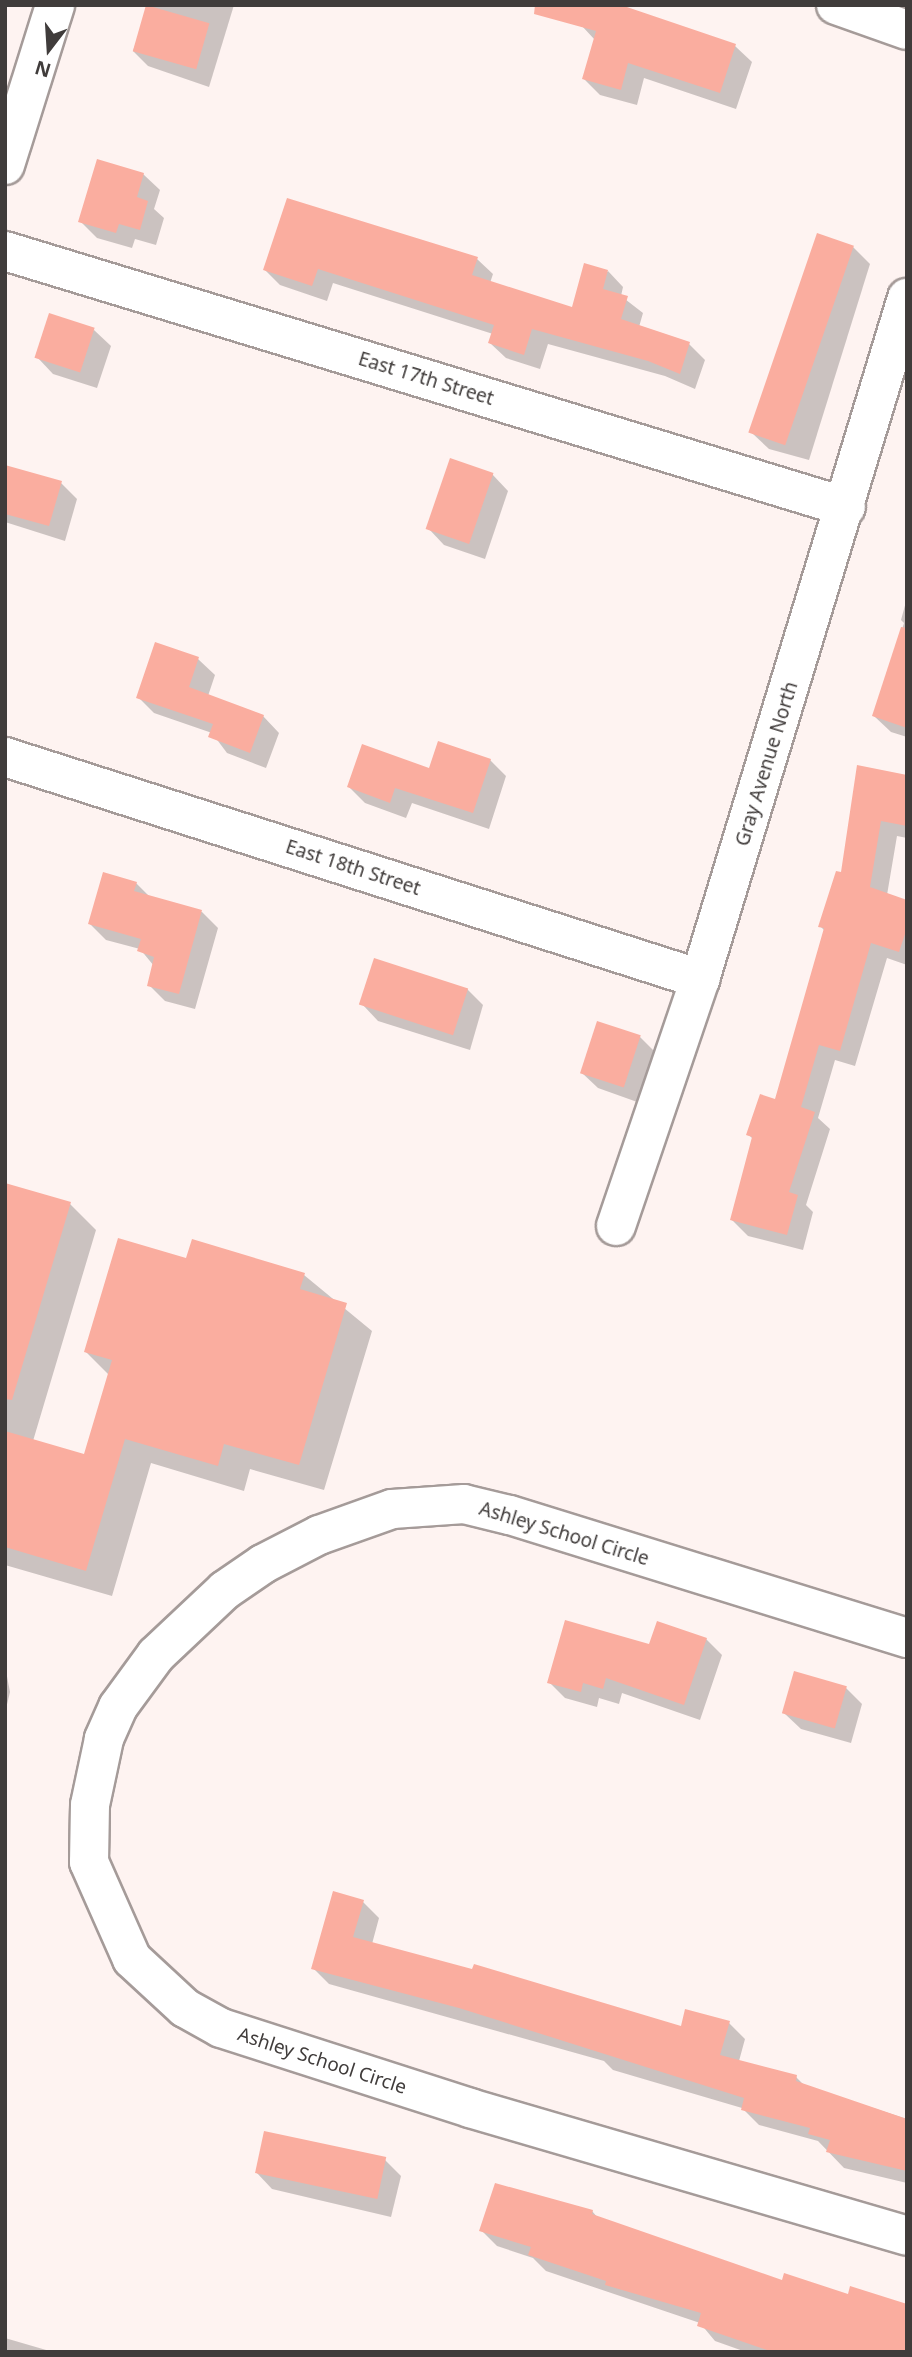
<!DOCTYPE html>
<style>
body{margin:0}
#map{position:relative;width:912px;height:2357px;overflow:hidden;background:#fef3f1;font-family:"Noto Sans",sans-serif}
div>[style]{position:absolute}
.shadow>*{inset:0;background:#0003}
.building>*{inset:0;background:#faad9f;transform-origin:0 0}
.roads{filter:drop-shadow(2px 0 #a59b99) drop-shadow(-2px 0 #a59b99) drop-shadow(0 2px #a59b99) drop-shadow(0 -2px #a59b99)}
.minor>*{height:38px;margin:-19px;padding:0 19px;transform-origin:19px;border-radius:19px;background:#fff}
span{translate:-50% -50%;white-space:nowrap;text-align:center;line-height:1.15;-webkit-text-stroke:5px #fff;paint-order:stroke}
.street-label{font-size:19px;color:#403c3b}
.frame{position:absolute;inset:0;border:7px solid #403c3b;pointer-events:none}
.north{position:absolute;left:14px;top:14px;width:70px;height:70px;-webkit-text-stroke:5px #fff;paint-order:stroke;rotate:197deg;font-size:19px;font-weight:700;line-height:28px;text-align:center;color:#403c3b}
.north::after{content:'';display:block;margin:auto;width:24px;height:32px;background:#403c3b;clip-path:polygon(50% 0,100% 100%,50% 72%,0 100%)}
</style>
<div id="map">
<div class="shadow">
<div style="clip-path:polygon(149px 5px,234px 5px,209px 87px,148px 66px,133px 51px)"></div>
<div style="clip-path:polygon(581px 25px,735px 46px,752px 62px,736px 109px,644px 78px,637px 105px,600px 95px,584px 79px,595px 40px)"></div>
<div style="clip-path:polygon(143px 174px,160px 190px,154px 209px,164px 218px,156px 245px,135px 239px,132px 248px,97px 238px,80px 221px)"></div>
<div style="clip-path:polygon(853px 247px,870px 264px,809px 460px,769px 449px,752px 433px)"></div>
<div style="clip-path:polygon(477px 259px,493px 274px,490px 283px,573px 310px,608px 271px,623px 287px,621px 296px,643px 313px,639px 327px,689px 344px,705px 360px,695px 389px,665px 376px,548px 344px,540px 369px,506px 358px,490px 343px,493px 334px,333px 283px,327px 301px,280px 285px,265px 270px)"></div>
<div style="clip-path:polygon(94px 330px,111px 346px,97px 388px,53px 374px,37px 357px)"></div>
<div style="clip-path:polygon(5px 467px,61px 483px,77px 499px,65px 541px,5px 522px)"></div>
<div style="clip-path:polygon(492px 474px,508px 491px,485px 559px,444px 545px,428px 528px)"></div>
<div style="clip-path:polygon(907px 598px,907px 737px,891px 732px,874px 716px,904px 623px,901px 620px)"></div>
<div style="clip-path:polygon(198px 659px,215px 675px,208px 696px,263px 716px,279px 733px,266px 768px,227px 753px,212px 733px,154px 713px,138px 697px)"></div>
<div style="clip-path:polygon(490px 760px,506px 776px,489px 829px,412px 803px,406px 818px,365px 803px,349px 787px)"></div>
<div style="clip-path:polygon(907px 777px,907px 838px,897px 836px,887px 895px,907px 901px,907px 965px,887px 958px,855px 1066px,835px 1060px,818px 1118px,830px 1129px,806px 1205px,813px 1212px,803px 1250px,748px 1236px,732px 1220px,753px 1139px,748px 1134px,776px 1101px,825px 931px,820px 926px,843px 875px)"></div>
<div style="clip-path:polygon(136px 883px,151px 898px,202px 912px,218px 928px,195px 1009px,165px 1001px,149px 985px,154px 966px,140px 949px,106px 940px,90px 924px)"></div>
<div style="clip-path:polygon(467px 989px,483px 1005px,470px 1050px,378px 1021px,362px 1004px)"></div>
<div style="clip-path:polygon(640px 1037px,656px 1053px,640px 1103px,598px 1088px,581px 1072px)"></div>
<div style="clip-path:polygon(5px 1185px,70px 1204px,96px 1230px,33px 1441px,85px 1456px,109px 1375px,86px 1352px,187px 1260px,304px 1275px,372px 1331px,324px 1490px,250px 1469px,244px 1491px,151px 1463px,112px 1596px,5px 1565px)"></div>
<div style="clip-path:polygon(706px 1639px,722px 1655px,700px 1720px,622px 1693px,619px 1704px,599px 1698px,597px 1707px,565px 1698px,549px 1682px,650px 1646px)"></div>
<div style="clip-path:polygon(5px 1666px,10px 1692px,5px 1713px)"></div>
<div style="clip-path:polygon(846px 1688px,862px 1704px,851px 1743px,801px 1729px,784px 1713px)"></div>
<div style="clip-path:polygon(363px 1902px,379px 1918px,372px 1944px,682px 2028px,729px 2023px,745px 2039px,739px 2061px,796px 2077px,805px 2086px,907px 2119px,907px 2183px,844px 2168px,818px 2141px,759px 2125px,742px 2108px,613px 2070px,604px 2061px,329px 1984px,313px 1968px)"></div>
<div style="clip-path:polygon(385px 2160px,401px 2176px,391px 2217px,272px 2189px,256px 2172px)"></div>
<div style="clip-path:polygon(592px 2211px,598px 2218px,907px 2352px,746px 2352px,715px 2341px,700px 2323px,546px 2271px,533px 2258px,497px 2246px,481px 2230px)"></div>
<div style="clip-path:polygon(5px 2338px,53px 2352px,5px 2352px)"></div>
</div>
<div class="building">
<div style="left:146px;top:5px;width:66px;height:48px;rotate:16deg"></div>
<div style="clip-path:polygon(535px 5px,621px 5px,736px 44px,720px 93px,628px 63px,621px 90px,582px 79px,596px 31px,534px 14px)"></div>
<div style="clip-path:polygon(97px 159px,144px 173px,137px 197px,148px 201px,140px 230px,119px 224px,116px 233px,78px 222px)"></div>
<div style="clip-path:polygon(287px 198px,478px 257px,472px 275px,572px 307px,584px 263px,608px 270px,603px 289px,628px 296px,621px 319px,690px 342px,680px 374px,648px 361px,532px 329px,524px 355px,488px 343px,494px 325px,318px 269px,312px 286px,263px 270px)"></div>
<div style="left:817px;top:233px;width:39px;height:211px;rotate:19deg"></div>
<div style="left:49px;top:313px;width:48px;height:47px;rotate:18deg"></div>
<div style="left:450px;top:458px;width:46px;height:75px;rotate:19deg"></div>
<div style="clip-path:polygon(5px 465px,62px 481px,49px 526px,5px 514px)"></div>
<div style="clip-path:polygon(901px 627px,907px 628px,907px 728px,872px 716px)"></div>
<div style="clip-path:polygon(155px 642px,199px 657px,189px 687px,264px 715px,250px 753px,208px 737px,213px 724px,136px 698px)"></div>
<div style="clip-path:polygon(438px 741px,491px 759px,473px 813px,395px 788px,390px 803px,347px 787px,362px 744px,429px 768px)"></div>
<div style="clip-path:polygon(857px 765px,907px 775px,907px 826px,881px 821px,870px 887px,907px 900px,907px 928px,899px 952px,871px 943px,840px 1051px,819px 1045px,801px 1107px,815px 1112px,789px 1192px,798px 1195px,787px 1235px,730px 1220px,752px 1137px,746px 1135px,760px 1094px,775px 1099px,824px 928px,818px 927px,836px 871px,841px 872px)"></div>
<div style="clip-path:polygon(103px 872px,137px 882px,134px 891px,202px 910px,179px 994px,147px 986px,154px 957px,137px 951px,141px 939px,88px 924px)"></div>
<div style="left:374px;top:958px;width:99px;height:49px;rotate:18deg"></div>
<div style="left:597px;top:1021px;width:46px;height:55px;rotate:18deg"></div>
<div style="clip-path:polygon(5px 1183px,71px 1202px,12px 1400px,5px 1399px)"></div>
<div style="clip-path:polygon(118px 1238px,186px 1258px,192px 1239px,305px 1273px,300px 1289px,347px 1303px,299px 1465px,224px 1444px,218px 1466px,125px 1439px,86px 1571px,5px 1547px,5px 1431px,84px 1454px,112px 1360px,84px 1352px)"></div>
<div style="clip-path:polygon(565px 1620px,649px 1644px,657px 1621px,707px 1638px,684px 1705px,606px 1678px,603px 1689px,583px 1683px,581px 1692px,547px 1683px)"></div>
<div style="left:794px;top:1671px;width:55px;height:44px;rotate:16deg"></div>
<div style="clip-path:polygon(333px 1891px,364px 1900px,353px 1937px,472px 1969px,474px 1964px,681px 2026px,685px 2009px,730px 2021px,720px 2055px,797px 2075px,796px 2081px,907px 2119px,907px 2171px,826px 2152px,830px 2140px,808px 2134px,810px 2128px,741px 2110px,744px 2098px,459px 2008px,311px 1969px)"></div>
<div style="left:264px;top:2131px;width:125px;height:43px;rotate:12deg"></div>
<div style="clip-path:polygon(495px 2183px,593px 2210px,592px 2214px,782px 2280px,784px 2273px,848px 2294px,850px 2286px,907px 2304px,907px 2352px,773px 2352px,697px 2326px,701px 2313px,605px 2285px,606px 2281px,528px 2255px,531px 2247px,479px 2231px)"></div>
</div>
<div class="roads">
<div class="minor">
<div style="left:836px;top:5px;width:75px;rotate:19.4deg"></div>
<div style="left:5px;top:165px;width:168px;rotate:-72.6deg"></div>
<div style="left:5px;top:251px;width:879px;rotate:16.93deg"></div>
<div style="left:5px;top:757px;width:730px;rotate:17.71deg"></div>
<div style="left:616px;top:1226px;width:261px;rotate:-71.2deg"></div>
<div style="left:700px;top:979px;width:712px;rotate:-73.09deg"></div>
<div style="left:907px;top:1638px;width:417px;rotate:-162.8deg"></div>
<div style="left:509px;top:1515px;width:46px;rotate:-166.3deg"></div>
<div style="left:464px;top:1504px;width:72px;rotate:176deg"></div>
<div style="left:392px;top:1509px;width:77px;rotate:160.4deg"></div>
<div style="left:319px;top:1535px;width:63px;rotate:152.6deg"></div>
<div style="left:263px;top:1564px;width:46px;rotate:145.6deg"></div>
<div style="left:225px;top:1590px;width:95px;rotate:136.7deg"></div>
<div style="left:156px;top:1655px;width:64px;rotate:126.2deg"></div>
<div style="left:118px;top:1707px;width:35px;rotate:114deg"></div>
<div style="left:104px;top:1739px;width:67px;rotate:102deg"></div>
<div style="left:90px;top:1805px;width:57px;rotate:91deg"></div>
<div style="left:89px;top:1862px;width:106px;rotate:66.1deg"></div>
<div style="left:132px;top:1959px;width:72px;rotate:42.8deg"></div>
<div style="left:185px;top:2008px;width:41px;rotate:29.1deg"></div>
<div style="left:221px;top:2028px;width:262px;rotate:17.8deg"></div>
<div style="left:470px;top:2108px;width:455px;rotate:16.3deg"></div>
</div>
</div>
<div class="street-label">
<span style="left:426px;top:379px;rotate:17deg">East 17th Street</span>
<span style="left:767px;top:764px;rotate:-73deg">Gray Avenue North</span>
<span style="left:353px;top:868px;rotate:18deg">East 18th Street</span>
<span style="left:564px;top:1534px;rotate:17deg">Ashley School Circle</span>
<span style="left:322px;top:2061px;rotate:18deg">Ashley School Circle</span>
</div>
<div class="frame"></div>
<div class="north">N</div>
</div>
